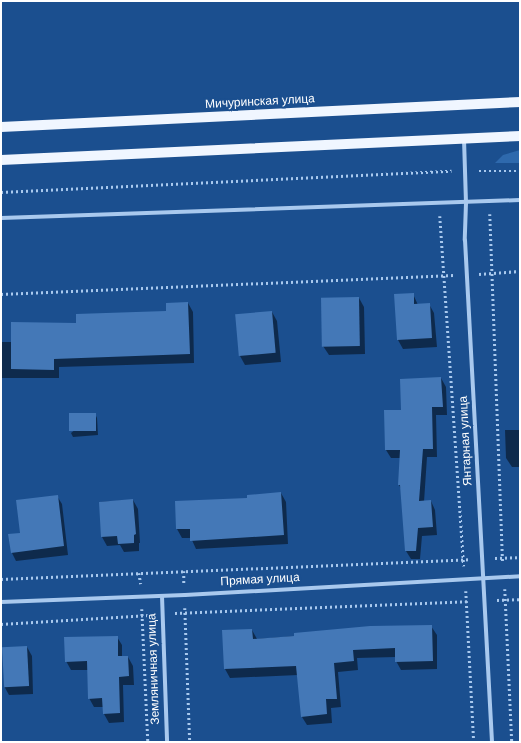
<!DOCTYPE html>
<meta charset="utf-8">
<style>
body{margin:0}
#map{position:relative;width:521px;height:743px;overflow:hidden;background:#1b4f8f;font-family:Helvetica,sans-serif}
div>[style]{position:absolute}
.green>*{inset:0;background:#2e69ad}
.shadow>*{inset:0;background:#0007}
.building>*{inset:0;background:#4478b7;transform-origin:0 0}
.path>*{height:2.5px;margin-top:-1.25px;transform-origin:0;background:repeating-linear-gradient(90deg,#a9c9ee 0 2px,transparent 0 5px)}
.minor>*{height:4px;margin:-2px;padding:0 2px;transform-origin:2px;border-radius:2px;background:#a9c9ee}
.primary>*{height:10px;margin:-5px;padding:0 5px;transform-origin:5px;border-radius:5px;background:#f0f6ff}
span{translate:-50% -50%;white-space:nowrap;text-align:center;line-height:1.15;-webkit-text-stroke:4px #1b4f8f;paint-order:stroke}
.street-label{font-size:12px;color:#fff}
.frame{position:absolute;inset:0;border:2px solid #fff;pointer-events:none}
</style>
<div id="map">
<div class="green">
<div style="clip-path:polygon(520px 150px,520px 163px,495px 163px,503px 155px)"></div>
</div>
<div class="shadow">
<div style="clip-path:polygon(413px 294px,418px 305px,429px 304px,434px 313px,437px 347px,403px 349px,398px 340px,395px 295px)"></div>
<div style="clip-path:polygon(359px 298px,364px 307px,365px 354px,329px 355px,323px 346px)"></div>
<div style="clip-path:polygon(188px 303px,193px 312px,194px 363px,59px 367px,59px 378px,1px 378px,1px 342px,12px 342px,77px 324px,167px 312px)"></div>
<div style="clip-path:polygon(272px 312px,277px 321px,281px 362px,245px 365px,240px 356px)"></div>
<div style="clip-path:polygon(441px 378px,446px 387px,447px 415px,436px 415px,437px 457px,427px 457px,424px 502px,431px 501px,435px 510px,437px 535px,422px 536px,420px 559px,411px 559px,406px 551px,402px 490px,399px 485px,401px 458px,391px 458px,386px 450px,402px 411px)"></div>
<div style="clip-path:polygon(95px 414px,97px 418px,98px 435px,73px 437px,71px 433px)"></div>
<div style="clip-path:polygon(505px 430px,520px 430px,520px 467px,512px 467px,506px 458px)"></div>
<div style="clip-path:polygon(281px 493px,286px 502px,288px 544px,196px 549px,191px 538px,182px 538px,177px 529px,176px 502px,248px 499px)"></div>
<div style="clip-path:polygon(57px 496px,62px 504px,68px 555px,16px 561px,12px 553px,10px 535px,21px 534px)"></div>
<div style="clip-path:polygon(133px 500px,138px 509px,140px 543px,139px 543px,139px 551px,124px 552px,120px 545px,107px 546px,102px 537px,100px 502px)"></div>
<div style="clip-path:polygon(431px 626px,437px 635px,437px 669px,401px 670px,396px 661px,396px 657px,357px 658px,358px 670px,338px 672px,341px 707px,331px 708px,332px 723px,307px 725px,302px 717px,298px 675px,230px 678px,225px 669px,252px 630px,257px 639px)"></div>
<div style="clip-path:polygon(117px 637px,122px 645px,122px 657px,128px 657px,133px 666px,134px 685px,123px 685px,124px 722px,109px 723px,104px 714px,104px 707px,94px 707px,89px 698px,88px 670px,71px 670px,66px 661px)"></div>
<div style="clip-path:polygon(27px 647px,32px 656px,33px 694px,9px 695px,4px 686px)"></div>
</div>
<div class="building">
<div style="clip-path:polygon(414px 293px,414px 304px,430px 303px,432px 338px,397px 340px,394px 294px)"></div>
<div style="left:359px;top:297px;width:49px;height:38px;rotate:89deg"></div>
<div style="clip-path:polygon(188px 302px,190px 354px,54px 359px,54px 370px,11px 369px,11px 322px,76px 323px,76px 314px,166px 311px,166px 303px)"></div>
<div style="left:272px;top:311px;width:42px;height:37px;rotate:85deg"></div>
<div style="clip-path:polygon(441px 377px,443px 407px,432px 407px,433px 449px,423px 449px,419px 501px,431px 500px,433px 527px,418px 528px,416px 551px,405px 551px,400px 485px,398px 485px,400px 450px,385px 450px,384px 410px,401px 410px,400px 379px)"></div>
<div style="left:96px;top:413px;width:18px;height:27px;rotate:90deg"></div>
<div style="clip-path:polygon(281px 492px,284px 535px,190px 541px,190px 529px,176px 529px,175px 501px,247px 498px,247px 495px)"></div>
<div style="clip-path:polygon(58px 495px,64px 546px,11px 553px,8px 534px,20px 533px,16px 500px)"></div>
<div style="clip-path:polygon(133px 499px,136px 534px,134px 535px,134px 543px,118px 544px,117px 536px,101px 537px,99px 502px)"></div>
<div style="clip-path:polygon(432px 625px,433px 661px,395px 662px,395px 648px,353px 650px,354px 661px,334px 663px,337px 699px,326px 699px,327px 714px,301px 717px,296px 666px,224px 669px,222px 630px,252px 629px,253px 639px,294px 636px,294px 633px,370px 626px)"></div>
<div style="clip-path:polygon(118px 636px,118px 656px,128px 656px,129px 676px,119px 677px,120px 713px,103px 714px,102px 698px,88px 699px,87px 661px,65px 662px,64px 637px)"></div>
<div style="left:27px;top:646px;width:40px;height:25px;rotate:87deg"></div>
</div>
<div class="path">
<div style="left:479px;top:171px;width:41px"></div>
<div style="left:1px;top:192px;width:451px;rotate:-2.7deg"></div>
<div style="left:490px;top:214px;width:350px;rotate:87.9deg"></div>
<div style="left:440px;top:216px;width:351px;rotate:86.1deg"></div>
<div style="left:479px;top:274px;width:41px;rotate:-4.2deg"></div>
<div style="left:1px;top:294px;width:453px;rotate:-2.4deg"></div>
<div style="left:495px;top:558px;width:25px;rotate:-2deg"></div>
<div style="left:184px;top:571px;width:12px;rotate:90deg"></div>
<div style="left:139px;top:573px;width:11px;rotate:80deg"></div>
<div style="left:1px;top:579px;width:469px;rotate:-2.4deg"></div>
<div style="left:505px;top:589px;width:153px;rotate:87.4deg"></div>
<div style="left:466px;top:591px;width:151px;rotate:87deg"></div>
<div style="left:497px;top:600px;width:23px;rotate:-2deg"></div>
<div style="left:185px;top:608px;width:134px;rotate:87.9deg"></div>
<div style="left:142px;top:609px;width:133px;rotate:87.4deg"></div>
<div style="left:175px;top:613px;width:293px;rotate:-2.3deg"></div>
<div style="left:1px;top:624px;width:149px;rotate:-3.5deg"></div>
</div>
<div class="minor">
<div style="left:464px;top:139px;width:64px;rotate:88.2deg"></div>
<div style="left:466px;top:203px;width:37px;rotate:92deg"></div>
<div style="left:465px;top:240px;width:503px;rotate:86.92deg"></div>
<div style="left:1px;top:218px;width:519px;rotate:-1.99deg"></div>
<div style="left:162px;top:596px;width:146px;rotate:88deg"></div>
<div style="left:1px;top:602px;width:184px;rotate:-2.2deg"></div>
<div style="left:185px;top:595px;width:336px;rotate:-3.2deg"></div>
</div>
<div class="primary">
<div style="left:1px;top:127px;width:520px;rotate:-2.76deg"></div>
<div style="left:1px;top:160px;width:520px;rotate:-2.65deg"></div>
</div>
<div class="street-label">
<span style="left:260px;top:102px;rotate:-3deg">Мичуринская улица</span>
<span style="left:466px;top:441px;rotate:-93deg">Янтарная улица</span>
<span style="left:260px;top:580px;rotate:-3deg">Прямая улица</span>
<span style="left:154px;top:669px;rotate:-92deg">Земляничная улица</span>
</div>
<div class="frame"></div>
</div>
